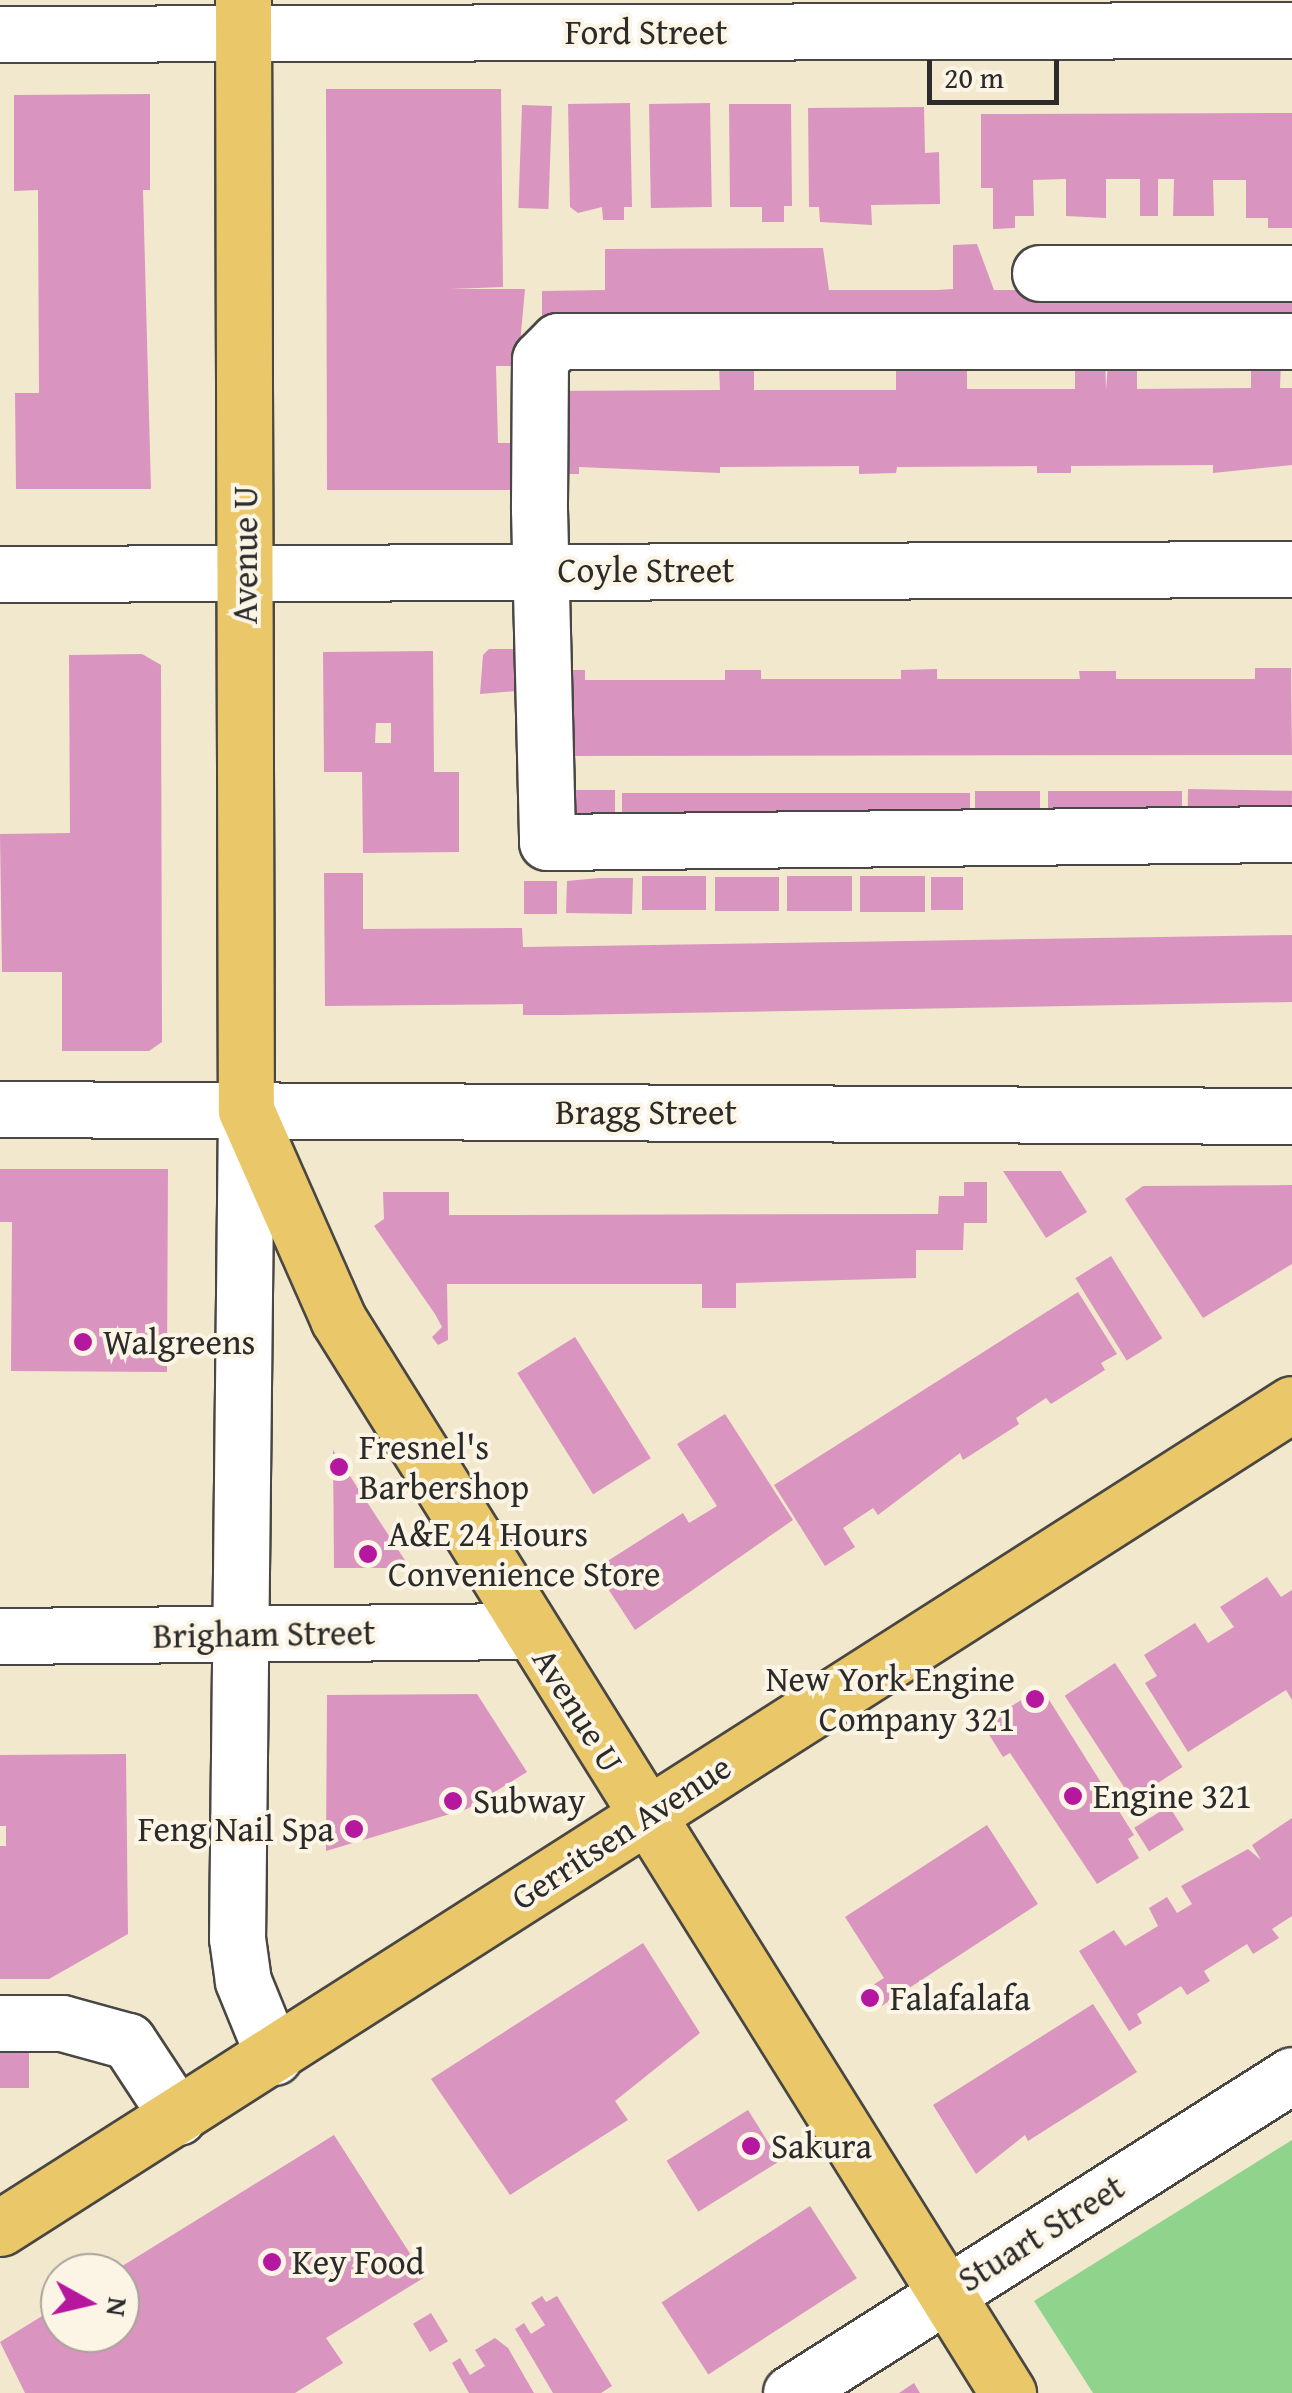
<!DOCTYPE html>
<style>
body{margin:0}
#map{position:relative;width:1292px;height:2393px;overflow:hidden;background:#f2e8cd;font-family:"Gentium Book Plus",serif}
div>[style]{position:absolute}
.green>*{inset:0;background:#8fd38c}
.building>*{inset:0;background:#d995bf;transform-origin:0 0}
.roads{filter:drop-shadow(2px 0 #494743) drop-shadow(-2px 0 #494743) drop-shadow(0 2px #494743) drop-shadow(0 -2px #494743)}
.minor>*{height:55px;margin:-27.5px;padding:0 27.5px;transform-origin:27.5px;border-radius:27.5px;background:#fff}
.major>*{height:55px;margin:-27.5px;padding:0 27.5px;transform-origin:27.5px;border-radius:27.5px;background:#eac769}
.dots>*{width:28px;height:28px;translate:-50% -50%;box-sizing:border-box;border:5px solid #fcf5e5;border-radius:50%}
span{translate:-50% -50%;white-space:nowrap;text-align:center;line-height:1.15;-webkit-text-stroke:8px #fcf5e5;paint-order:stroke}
.street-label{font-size:35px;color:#2b2b2b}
.poi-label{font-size:35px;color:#2b2b2b}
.left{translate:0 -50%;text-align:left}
.right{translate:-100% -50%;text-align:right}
.north{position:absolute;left:40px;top:2253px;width:100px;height:100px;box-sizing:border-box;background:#fcf5e5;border:2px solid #a8a49b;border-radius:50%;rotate:98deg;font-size:28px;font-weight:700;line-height:40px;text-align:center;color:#2b2b2b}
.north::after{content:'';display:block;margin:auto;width:35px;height:45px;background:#b5179e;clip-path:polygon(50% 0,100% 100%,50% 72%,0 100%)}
.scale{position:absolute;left:927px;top:60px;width:132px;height:45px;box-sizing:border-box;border:5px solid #2b2b2b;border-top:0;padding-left:12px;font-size:30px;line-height:35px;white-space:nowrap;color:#2b2b2b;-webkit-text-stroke:8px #fcf5e5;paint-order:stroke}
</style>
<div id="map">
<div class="green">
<div style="clip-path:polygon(1292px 2140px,1292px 2393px,1093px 2393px,1034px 2301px)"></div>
</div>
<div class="building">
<div style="clip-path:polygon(326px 89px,501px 89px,503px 287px,451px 289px,525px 289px,518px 366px,496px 366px,498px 443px,526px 443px,526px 490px,327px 490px)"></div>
<div style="clip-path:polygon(150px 94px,150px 190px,143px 190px,151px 489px,16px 489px,15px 393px,39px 393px,38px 190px,14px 191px,14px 95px)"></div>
<div style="clip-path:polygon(630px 103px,632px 207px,624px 207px,624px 220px,603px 220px,602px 207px,578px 213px,570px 207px,568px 104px)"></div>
<div style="left:710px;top:103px;width:104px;height:61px;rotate:89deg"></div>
<div style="clip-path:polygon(729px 104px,791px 104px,792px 206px,784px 206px,784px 222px,762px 222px,762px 207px,730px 207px)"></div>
<div style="left:522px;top:105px;width:30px;height:103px;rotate:2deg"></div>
<div style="clip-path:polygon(924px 107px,925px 153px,939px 152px,940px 204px,871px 205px,872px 225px,820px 222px,819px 207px,809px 207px,808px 108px)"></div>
<div style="clip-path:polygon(1292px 113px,1292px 228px,1268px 228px,1268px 218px,1246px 218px,1246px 180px,1213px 180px,1214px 216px,1173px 216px,1174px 179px,1158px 179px,1158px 216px,1140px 216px,1140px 179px,1106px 179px,1106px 218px,1066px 216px,1066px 179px,1033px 180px,1034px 216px,1015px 216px,1015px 228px,993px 229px,993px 188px,981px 188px,981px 114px)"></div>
<div style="clip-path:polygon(977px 244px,994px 290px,1292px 289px,1292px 323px,542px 327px,542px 291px,605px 290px,605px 249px,823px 248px,829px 290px,937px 290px,953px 289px,953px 245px)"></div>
<div style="clip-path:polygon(1105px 359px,1106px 390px,1108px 364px,1137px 363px,1137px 389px,1251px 388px,1251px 360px,1281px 360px,1280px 388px,1292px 388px,1292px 465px,1213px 473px,1213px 465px,1071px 466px,1071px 473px,1037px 473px,1037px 466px,897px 467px,896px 473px,859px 474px,859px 466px,720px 467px,720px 473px,579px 467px,579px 474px,545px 474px,544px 391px,720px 390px,719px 365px,754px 365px,754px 390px,896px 390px,896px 364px,967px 364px,967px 389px,1075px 389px,1075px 360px)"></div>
<div style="clip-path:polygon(489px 649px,529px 649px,529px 690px,480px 694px,483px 655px)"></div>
<div style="clip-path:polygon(evenodd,433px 651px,434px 772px,459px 772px,459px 852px,363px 853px,362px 772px,324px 772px,323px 652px,433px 651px,376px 723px,391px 723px,391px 743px,375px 743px,376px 723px)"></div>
<div style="clip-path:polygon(142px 654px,161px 665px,162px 1042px,149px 1051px,62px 1051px,62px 972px,2px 972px,0 834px,70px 833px,69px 655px)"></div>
<div style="clip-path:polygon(1255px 668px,1291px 668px,1292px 755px,548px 756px,548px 670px,585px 670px,585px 680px,725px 680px,725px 670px,761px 670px,761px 679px,901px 679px,901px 670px,937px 669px,937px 679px,1080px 679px,1079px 671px,1116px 671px,1116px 679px,1255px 679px)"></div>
<div style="left:1188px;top:789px;width:104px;height:40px;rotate:1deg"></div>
<div style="left:551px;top:790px;width:64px;height:40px"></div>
<div style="left:1040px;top:791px;width:38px;height:65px;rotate:90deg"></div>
<div style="left:1182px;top:791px;width:38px;height:134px;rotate:90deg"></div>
<div style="left:970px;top:793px;width:37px;height:348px;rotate:90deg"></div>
<div style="clip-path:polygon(324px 873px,363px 873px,363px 929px,522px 928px,523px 947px,1292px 935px,1292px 1002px,562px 1015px,523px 1015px,523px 1004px,325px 1006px)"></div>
<div style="left:642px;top:876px;width:64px;height:34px"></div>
<div style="left:787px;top:876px;width:65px;height:35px"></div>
<div style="left:860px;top:876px;width:65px;height:36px"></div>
<div style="left:715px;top:877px;width:64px;height:34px"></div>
<div style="left:931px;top:877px;width:32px;height:33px"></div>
<div style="clip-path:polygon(599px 878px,633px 878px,632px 914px,566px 913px,567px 881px)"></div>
<div style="left:524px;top:881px;width:33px;height:33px"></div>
<div style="clip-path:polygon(0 1169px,168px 1169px,167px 1372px,11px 1371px,12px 1222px,0 1222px)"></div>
<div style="clip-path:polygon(1003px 1171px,1061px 1171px,1087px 1212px,1046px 1238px)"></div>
<div style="clip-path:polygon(964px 1182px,987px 1182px,987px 1223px,964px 1223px,963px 1250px,916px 1250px,916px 1278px,736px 1283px,736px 1308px,702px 1308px,702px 1284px,447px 1284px,448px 1340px,438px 1345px,432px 1337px,442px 1327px,435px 1314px,374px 1226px,384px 1219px,383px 1192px,449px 1192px,449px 1215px,938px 1214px,939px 1196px,964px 1196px)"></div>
<div style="clip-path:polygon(1292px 1185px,1292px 1264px,1203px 1318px,1125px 1199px,1143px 1186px)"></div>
<div style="left:1111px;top:1256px;width:97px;height:42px;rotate:58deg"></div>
<div style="clip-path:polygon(1078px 1292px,1117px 1354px,1101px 1363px,1105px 1370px,1051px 1404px,1046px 1398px,1016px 1418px,1019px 1424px,963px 1460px,960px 1453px,878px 1515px,873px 1508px,843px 1528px,855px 1547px,825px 1566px,774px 1485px)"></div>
<div style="left:575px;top:1337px;width:143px;height:68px;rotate:58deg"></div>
<div style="clip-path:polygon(725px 1414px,793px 1520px,635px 1630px,595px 1569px,683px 1513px,689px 1523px,717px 1506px,677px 1444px)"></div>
<div style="clip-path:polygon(333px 1450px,410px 1568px,334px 1568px)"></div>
<div style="clip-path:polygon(1267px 1577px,1281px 1597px,1292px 1590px,1292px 1700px,1286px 1690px,1188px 1752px,1145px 1683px,1157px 1676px,1144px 1655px,1195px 1623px,1208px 1643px,1234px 1627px,1220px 1607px)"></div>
<div style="left:1115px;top:1663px;width:124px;height:60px;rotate:57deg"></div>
<div style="clip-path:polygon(1041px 1687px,1134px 1835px,1128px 1839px,1139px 1858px,1097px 1884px,1010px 1753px,1003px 1757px,983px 1725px)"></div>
<div style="clip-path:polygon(477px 1694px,527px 1772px,467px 1809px,326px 1851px,327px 1695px)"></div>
<div style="clip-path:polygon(126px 1754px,128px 1934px,49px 1979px,0 1979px,0 1846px,6px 1846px,6px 1826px,0 1826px,0 1755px)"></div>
<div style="left:1169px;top:1806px;width:28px;height:41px;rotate:58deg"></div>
<div style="clip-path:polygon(1292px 1818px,1292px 1916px,1272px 1929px,1279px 1938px,1253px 1954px,1247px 1944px,1204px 1971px,1210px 1981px,1187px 1995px,1181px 1986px,1137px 2014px,1142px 2023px,1129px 2031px,1079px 1951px,1114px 1930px,1125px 1946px,1158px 1926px,1149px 1908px,1167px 1897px,1177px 1913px,1192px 1904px,1181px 1886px,1248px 1849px,1261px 1860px,1252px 1845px)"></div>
<div style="clip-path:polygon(987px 1825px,1038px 1904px,877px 2009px,865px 1990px,884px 1978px,845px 1917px)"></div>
<div style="clip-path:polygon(643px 1943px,700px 2033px,615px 2101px,628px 2120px,510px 2195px,431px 2079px)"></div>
<div style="clip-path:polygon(1093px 2004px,1137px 2072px,1028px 2141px,1025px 2135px,976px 2174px,933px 2105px)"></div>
<div style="left:0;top:2047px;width:29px;height:41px"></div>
<div style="left:748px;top:2110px;width:60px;height:96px;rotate:58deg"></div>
<div style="clip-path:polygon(334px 2135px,425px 2277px,326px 2338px,343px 2363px,295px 2393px,25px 2393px,0 2342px,60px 2305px,60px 2333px,120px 2333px,120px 2273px,111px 2273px)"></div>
<div style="left:810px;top:2206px;width:86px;height:177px;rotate:57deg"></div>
<div style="clip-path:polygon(542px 2296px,546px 2302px,557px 2296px,612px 2386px,601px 2393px,553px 2393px,515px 2329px,524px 2323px,531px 2334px,545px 2325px,531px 2303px)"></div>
<div style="left:431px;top:2313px;width:33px;height:21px;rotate:59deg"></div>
<div style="clip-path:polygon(495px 2338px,508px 2348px,534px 2393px,469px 2393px,452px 2363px,460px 2358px,470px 2375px,485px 2366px,475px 2350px)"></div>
<div style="clip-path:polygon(914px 2383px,920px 2393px,899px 2393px)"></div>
</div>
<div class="roads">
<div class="minor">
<div style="left:0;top:34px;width:1292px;rotate:-0.18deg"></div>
<div style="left:1040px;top:273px;width:252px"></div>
<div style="left:1292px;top:341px;width:734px;rotate:180deg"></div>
<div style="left:558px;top:341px;width:25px;rotate:135deg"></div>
<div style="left:540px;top:359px;width:150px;rotate:90.4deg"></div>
<div style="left:539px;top:509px;width:333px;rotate:88.6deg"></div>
<div style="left:547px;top:842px;width:745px;rotate:-0.62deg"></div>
<div style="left:0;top:574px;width:1292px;rotate:-0.22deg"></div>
<div style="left:0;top:1109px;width:1292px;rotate:0.31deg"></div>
<div style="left:246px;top:1110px;width:828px;rotate:90.62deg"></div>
<div style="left:237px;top:1938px;width:43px;rotate:82.1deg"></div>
<div style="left:243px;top:1981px;width:82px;rotate:67.8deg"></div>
<div style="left:0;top:1636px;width:528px;rotate:-0.54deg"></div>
<div style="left:0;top:2023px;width:62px"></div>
<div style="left:62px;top:2023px;width:68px;rotate:15.3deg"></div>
<div style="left:128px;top:2041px;width:91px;rotate:56.7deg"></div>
<div style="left:791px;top:2393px;width:593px;rotate:-32.4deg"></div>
</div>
<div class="major">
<div style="left:243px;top:0;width:1110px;rotate:89.85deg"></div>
<div style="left:246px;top:1110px;width:228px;rotate:66.2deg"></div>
<div style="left:338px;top:1319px;width:1266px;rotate:58.04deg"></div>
<div style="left:0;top:2228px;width:1532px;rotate:-32.53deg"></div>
</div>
</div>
<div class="dots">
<div style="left:83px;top:1342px;background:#b5179e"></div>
<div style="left:339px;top:1467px;background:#b5179e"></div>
<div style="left:368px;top:1554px;background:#b5179e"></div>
<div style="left:1035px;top:1699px;background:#b5179e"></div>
<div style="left:1073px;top:1796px;background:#b5179e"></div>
<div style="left:453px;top:1801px;background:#b5179e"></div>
<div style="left:354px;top:1829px;background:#b5179e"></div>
<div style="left:870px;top:1998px;background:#b5179e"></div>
<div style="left:751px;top:2146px;background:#b5179e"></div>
<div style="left:272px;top:2262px;background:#b5179e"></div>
</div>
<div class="street-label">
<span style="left:646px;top:32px">Ford Street</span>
<span style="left:245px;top:555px;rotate:-90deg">Avenue U</span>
<span style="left:646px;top:570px">Coyle Street</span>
<span style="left:646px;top:1112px">Bragg Street</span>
<span style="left:264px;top:1634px;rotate:-1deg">Brigham Street</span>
<span style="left:578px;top:1710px;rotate:58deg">Avenue U</span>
<span style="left:621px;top:1832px;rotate:-33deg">Gerritsen Avenue</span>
<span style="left:1041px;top:2233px;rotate:-32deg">Stuart Street</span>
</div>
<div class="poi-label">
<span class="left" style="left:103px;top:1342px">Walgreens</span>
<span class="left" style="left:359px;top:1467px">Fresnel's<br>Barbershop</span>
<span class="left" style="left:388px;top:1554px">A&amp;E 24 Hours<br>Convenience Store</span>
<span class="right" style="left:1015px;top:1699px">New York Engine<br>Company 321</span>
<span class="left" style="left:1093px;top:1796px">Engine 321</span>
<span class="left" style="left:473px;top:1801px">Subway</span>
<span class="right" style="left:334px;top:1829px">Feng Nail Spa</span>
<span class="left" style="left:890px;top:1998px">Falafalafa</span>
<span class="left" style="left:771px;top:2146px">Sakura</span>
<span class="left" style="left:292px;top:2262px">Key Food</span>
</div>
<div class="north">N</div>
<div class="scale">20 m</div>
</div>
